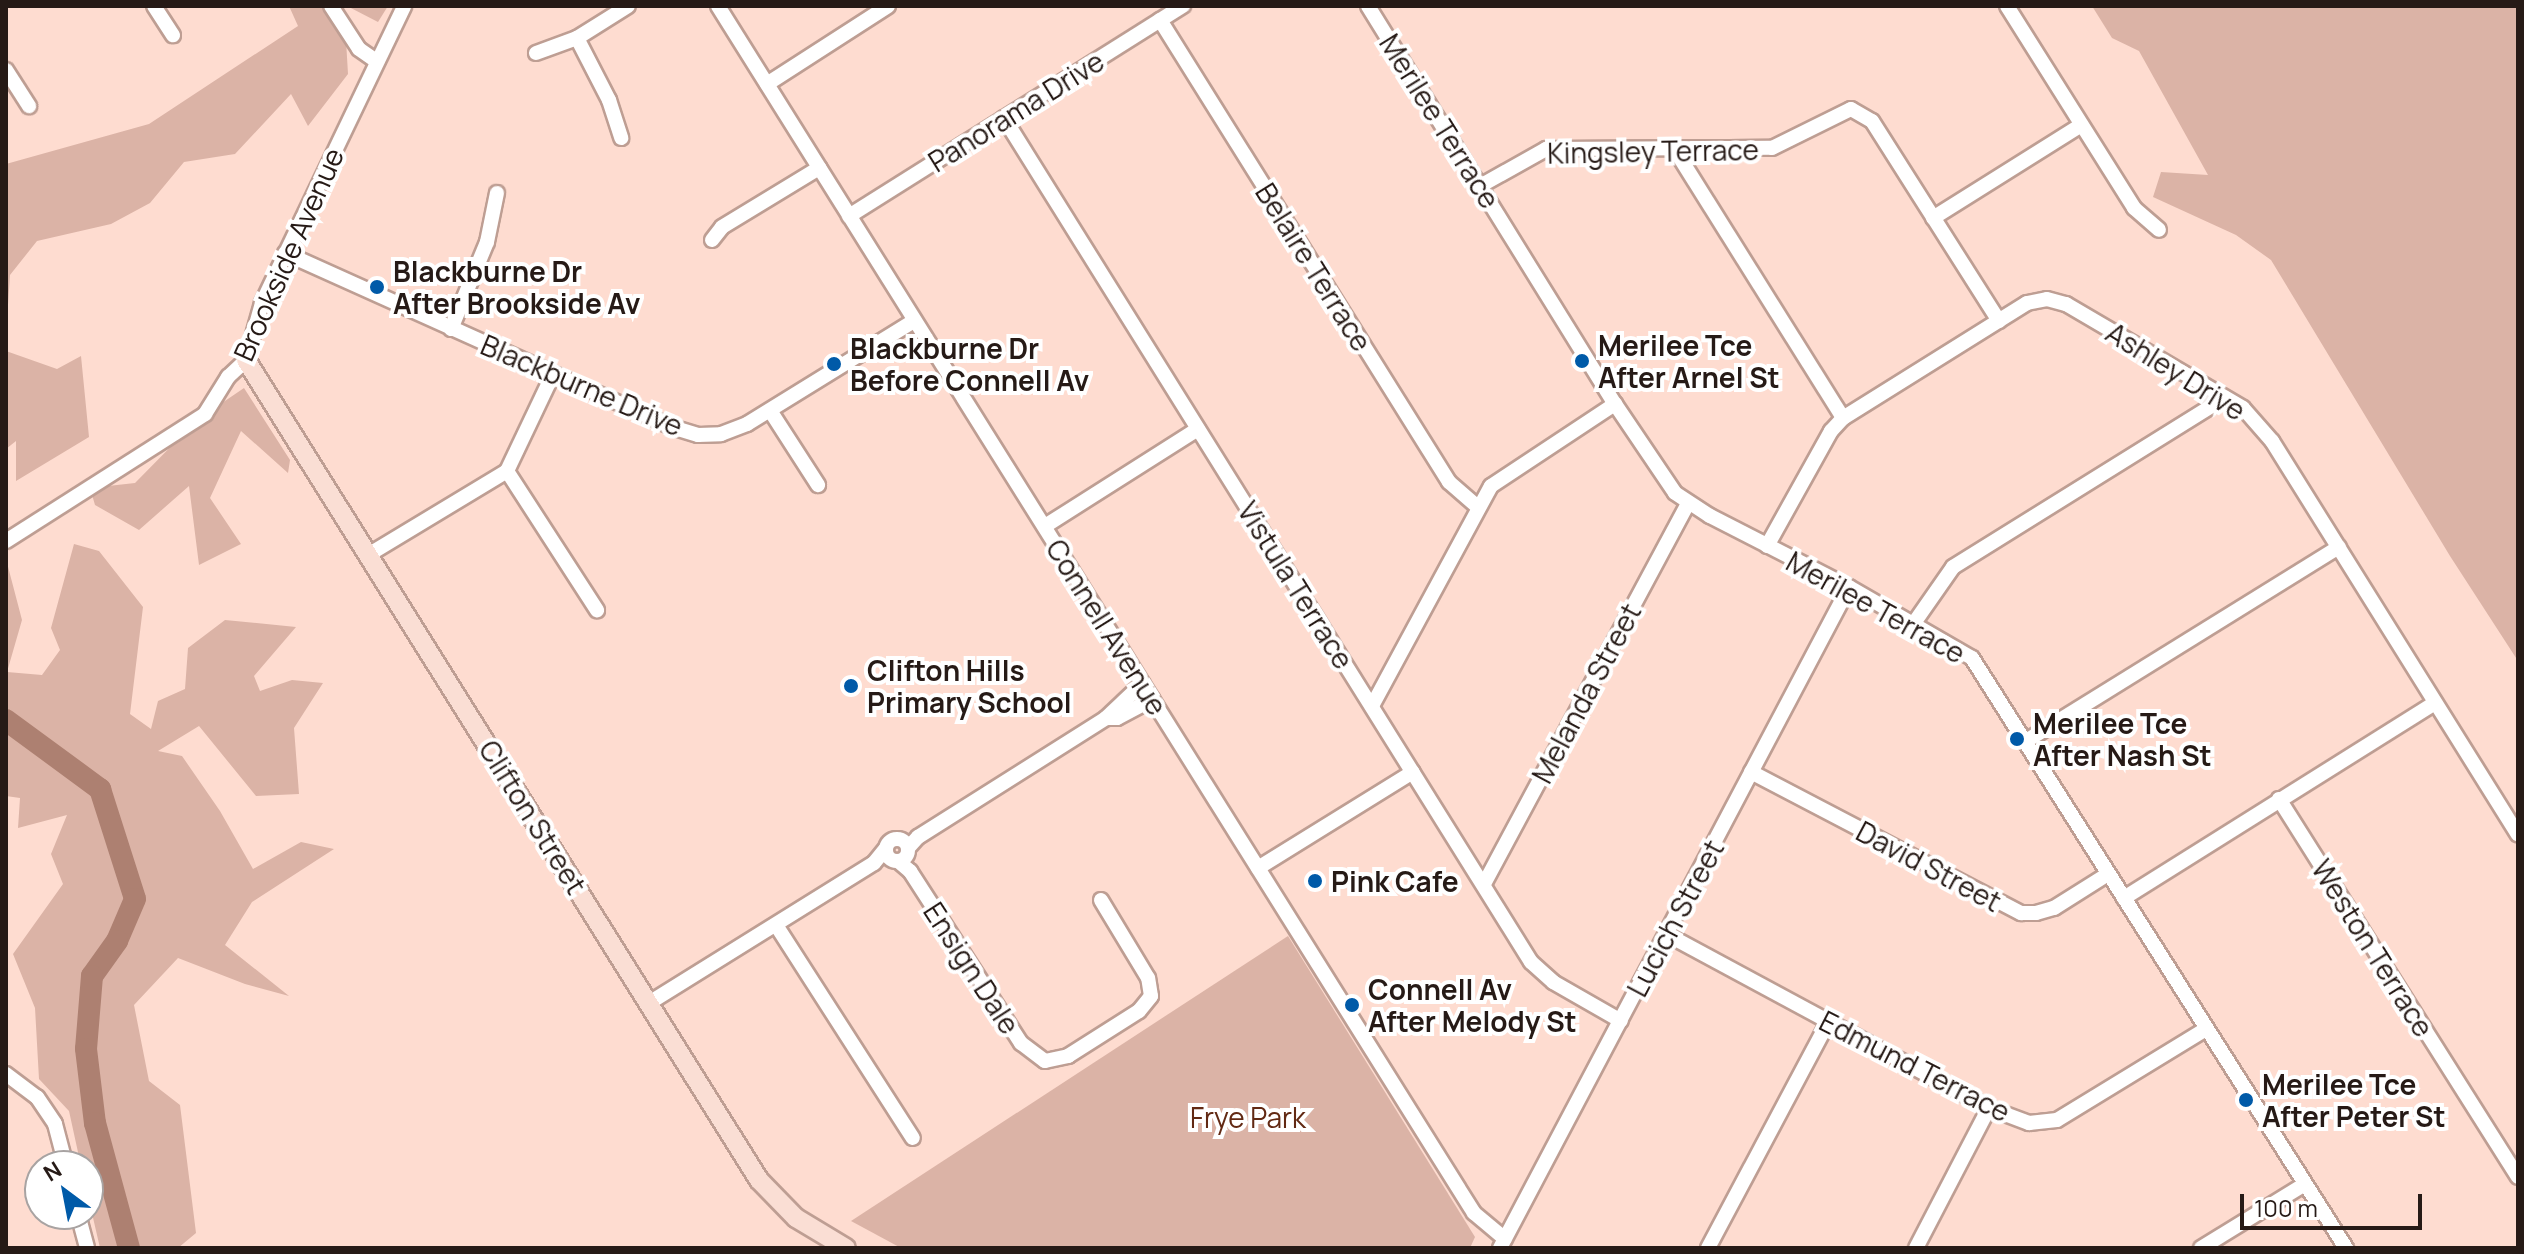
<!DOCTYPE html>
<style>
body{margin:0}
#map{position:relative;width:2524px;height:1254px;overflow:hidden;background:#fedcd0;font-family:Manrope,sans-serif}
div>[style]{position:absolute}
.green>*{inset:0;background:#dbb3a6}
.river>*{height:22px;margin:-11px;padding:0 11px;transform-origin:11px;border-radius:11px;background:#ad8071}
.roads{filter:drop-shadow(2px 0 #be9e93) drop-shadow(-2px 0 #be9e93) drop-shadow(0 2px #be9e93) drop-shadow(0 -2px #be9e93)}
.minor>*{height:14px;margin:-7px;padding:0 7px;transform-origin:7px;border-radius:7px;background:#fff}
.minor>.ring{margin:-7px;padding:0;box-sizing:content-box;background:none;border:14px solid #fff;border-radius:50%}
.major>*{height:18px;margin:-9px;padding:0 9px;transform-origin:9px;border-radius:9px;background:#faded4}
.dots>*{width:22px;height:22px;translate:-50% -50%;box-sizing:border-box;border:4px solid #fff;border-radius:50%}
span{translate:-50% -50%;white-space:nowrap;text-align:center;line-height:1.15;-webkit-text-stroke:8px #fff;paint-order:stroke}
.street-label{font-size:28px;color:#261a16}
.poi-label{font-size:28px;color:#261a16;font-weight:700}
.left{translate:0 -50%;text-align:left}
.park-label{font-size:28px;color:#622913}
.frame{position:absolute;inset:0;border:8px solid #261a16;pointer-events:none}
.north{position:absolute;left:24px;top:1150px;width:80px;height:80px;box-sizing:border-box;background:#fff;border:2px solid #a8a3a2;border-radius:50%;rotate:328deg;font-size:22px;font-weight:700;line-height:32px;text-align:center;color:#261a16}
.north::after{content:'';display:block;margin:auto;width:28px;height:36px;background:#005aa8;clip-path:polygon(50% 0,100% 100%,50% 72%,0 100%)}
.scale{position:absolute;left:2240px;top:1194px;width:182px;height:36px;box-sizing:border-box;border:4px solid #261a16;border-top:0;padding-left:10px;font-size:24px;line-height:28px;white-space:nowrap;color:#261a16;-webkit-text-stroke:6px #fff;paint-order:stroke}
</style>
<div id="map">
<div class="green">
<div style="clip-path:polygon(289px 6px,344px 6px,348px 74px,308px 126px,291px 94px,235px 154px,184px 162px,150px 203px,111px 224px,37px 241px,10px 275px,6px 335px,6px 164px,149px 124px,298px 26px)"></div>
<div style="clip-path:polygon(347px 6px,388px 6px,378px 22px)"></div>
<div style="clip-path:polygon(2092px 6px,2518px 6px,2518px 661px,2450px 556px,2271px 260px,2236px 235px,2153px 197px,2161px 172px,2208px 175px,2139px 51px,2112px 38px)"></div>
<div style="clip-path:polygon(6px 351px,57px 369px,81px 356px,89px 437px,16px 481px,16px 441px,6px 449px)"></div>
<div style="clip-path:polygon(244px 388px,290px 460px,288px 473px,241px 431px,210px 498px,241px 544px,199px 565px,189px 486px,139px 530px,95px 505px,90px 488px,135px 483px,197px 420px)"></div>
<div style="clip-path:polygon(74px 544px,99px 551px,143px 607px,130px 714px,151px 729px,158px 701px,185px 689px,188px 648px,225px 620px,296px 627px,254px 676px,260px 691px,292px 680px,323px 683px,294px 728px,299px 794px,256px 796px,199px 726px,158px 751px,182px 756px,220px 811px,253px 869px,301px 842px,334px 849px,252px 902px,225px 945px,289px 996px,245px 984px,178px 958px,134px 1005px,149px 1081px,180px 1105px,196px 1233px,178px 1248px,100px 1248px,88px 1196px,88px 1166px,81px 1166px,69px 1111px,39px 1079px,35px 1008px,13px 954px,63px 884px,51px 854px,67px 815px,18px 828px,20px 798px,6px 796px,6px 559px,22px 620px,7px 672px,42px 675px,60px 650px,51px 628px)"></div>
<div style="clip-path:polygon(1288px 936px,1475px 1237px,1470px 1248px,901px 1248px,851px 1221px)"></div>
</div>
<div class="river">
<div style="left:6px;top:720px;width:117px;rotate:36.3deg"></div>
<div style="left:100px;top:789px;width:115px;rotate:72.3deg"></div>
<div style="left:135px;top:899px;width:46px;rotate:113.2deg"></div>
<div style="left:117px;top:941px;width:43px;rotate:125.5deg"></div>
<div style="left:92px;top:976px;width:73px;rotate:94.7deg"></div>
<div style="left:86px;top:1049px;width:75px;rotate:83.1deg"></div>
<div style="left:95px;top:1123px;width:130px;rotate:74.8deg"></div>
</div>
<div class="roads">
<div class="minor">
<div style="left:154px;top:6px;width:35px;rotate:57deg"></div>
<div style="left:331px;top:6px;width:51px;rotate:56.9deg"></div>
<div style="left:359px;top:49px;width:21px;rotate:35deg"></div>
<div style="left:718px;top:6px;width:1424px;rotate:57.94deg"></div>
<div style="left:1474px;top:1213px;width:40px;rotate:40deg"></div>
<div style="left:1368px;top:6px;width:468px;rotate:58.2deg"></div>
<div style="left:1615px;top:404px;width:107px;rotate:56deg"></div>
<div style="left:1675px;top:493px;width:42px;rotate:33.3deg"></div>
<div style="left:1710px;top:516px;width:156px;rotate:27.1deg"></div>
<div style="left:1849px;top:587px;width:142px;rotate:30deg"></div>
<div style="left:1972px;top:658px;width:699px;rotate:57.63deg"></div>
<div style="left:2007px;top:6px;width:239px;rotate:57.8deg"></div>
<div style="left:2134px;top:208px;width:33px;rotate:41deg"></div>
<div style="left:1160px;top:20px;width:545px;rotate:57.97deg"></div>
<div style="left:1449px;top:482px;width:37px;rotate:41deg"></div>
<div style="left:577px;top:38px;width:70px;rotate:62.7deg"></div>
<div style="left:609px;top:100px;width:40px;rotate:72deg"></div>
<div style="left:536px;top:53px;width:44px;rotate:-20.1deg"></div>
<div style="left:577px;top:38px;width:60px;rotate:-32.1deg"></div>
<div style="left:6px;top:70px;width:43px;rotate:57.4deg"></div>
<div style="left:767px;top:84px;width:144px;rotate:-32.8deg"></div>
<div style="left:1004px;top:118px;width:995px;rotate:58.02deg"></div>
<div style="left:1531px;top:962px;width:30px;rotate:42deg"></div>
<div style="left:1553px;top:982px;width:78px;rotate:29.8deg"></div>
<div style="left:1675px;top:150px;width:316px;rotate:57.9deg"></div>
<div style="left:1480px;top:186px;width:76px;rotate:-29.3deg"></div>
<div style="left:1546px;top:149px;width:226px;rotate:-0.3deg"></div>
<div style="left:1772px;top:148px;width:88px;rotate:-26.3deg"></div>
<div style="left:1851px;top:109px;width:24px;rotate:30deg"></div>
<div style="left:1872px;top:121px;width:237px;rotate:57.6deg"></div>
<div style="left:849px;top:216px;width:395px;rotate:-32.2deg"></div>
<div style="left:1933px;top:218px;width:175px;rotate:-32.1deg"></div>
<div style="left:712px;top:240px;width:16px;rotate:-52deg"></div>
<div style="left:722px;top:227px;width:114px;rotate:-31.3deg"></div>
<div style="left:285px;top:253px;width:427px;rotate:24.2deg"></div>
<div style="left:675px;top:428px;width:24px;rotate:17deg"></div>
<div style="left:698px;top:435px;width:23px;rotate:-2deg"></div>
<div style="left:721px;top:434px;width:28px;rotate:-21deg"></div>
<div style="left:747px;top:424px;width:196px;rotate:-31.7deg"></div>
<div style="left:451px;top:329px;width:94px;rotate:-67.5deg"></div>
<div style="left:487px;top:242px;width:50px;rotate:-78.5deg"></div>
<div style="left:771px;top:412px;width:87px;rotate:57.2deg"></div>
<div style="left:507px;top:471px;width:166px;rotate:57.1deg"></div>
<div style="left:1045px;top:526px;width:181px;rotate:-32.4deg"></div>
<div style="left:6px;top:541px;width:236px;rotate:-32.5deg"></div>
<div style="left:205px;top:414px;width:44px;rotate:-58.1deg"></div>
<div style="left:228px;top:377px;width:25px;rotate:-43deg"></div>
<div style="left:246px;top:360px;width:59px;rotate:-74.3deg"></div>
<div style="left:262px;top:303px;width:329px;rotate:-64.4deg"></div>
<div style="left:1767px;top:546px;width:132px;rotate:-60.9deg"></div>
<div style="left:1831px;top:431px;width:18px;rotate:-47deg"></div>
<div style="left:1843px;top:418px;width:217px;rotate:-32deg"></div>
<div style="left:2027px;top:303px;width:20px;rotate:-11deg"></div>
<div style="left:2047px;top:299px;width:20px;rotate:15deg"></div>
<div style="left:2066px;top:304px;width:205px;rotate:30.4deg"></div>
<div style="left:2243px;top:408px;width:44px;rotate:48.7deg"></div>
<div style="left:2272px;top:441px;width:464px;rotate:58deg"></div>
<div style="left:368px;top:555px;width:162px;rotate:-31.1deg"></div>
<div style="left:507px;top:471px;width:107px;rotate:-64.6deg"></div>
<div style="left:1914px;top:623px;width:68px;rotate:-55.1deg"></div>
<div style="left:1953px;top:567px;width:320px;rotate:-31.9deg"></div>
<div style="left:1372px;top:706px;width:250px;rotate:-61.6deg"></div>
<div style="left:1491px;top:486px;width:149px;rotate:-33.5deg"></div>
<div style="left:1106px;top:718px;width:11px"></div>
<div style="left:1117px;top:718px;width:40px;rotate:-28deg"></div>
<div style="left:2026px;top:741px;width:368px;rotate:-31.8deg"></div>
<div style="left:1751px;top:772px;width:305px;rotate:27.6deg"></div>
<div style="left:2021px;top:913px;width:15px"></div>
<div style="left:2036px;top:913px;width:19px;rotate:-16deg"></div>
<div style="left:2054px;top:908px;width:64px;rotate:-32.2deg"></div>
<div style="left:2279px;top:799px;width:447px;rotate:57.7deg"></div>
<div class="ring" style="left:886px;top:839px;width:8px;height:8px"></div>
<div style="left:908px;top:848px;width:15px;rotate:-48deg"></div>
<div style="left:918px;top:837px;width:222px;rotate:-32.3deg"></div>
<div style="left:1106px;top:718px;width:50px;rotate:-43.4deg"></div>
<div style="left:898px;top:861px;width:16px;rotate:40deg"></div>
<div style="left:910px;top:871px;width:205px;rotate:57.2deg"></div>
<div style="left:1021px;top:1043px;width:30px;rotate:37deg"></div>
<div style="left:1045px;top:1061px;width:24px;rotate:-12deg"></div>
<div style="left:1068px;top:1056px;width:84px;rotate:-32.4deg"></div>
<div style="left:1139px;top:1011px;width:19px;rotate:-51deg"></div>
<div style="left:1151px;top:996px;width:18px;rotate:-99deg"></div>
<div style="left:1148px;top:978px;width:91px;rotate:-121.1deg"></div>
<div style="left:1258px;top:868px;width:182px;rotate:-31.8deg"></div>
<div style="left:1484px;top:884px;width:432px;rotate:-61.8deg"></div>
<div style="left:2124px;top:898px;width:367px;rotate:-32.1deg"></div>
<div style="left:776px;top:925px;width:253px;rotate:57.3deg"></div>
<div style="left:1666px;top:934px;width:367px;rotate:28.3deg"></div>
<div style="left:1989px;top:1108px;width:43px;rotate:20.6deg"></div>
<div style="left:2029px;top:1123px;width:28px;rotate:-6deg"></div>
<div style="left:2057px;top:1120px;width:175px;rotate:-31.4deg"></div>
<div style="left:649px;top:1003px;width:265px;rotate:-31.9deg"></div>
<div style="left:874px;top:863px;width:19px;rotate:-51deg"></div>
<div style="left:6px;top:1074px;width:39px;rotate:37deg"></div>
<div style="left:37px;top:1097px;width:32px;rotate:56deg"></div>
<div style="left:55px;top:1124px;width:43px;rotate:75.3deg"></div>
<div style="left:78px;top:1214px;width:35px;rotate:75deg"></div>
<div style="left:1500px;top:1248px;width:747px;rotate:-62.17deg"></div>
<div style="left:1708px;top:1248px;width:256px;rotate:-62deg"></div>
<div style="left:1916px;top:1248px;width:158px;rotate:-62.5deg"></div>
<div style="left:2201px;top:1248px;width:122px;rotate:-31.6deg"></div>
</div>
<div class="major">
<div style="left:246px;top:360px;width:967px;rotate:57.97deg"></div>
<div style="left:759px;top:1180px;width:53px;rotate:45.8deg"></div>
<div style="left:796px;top:1218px;width:58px;rotate:31deg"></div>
</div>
</div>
<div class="dots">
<div style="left:377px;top:287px;background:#005aa8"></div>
<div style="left:1582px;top:361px;background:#005aa8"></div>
<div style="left:834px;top:364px;background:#005aa8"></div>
<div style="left:851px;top:686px;background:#005aa8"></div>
<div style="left:2017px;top:739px;background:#005aa8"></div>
<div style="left:1315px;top:881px;background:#005aa8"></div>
<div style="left:1352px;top:1005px;background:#005aa8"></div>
<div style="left:2246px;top:1100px;background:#005aa8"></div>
</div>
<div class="street-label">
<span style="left:1016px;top:111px;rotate:-32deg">Panorama Drive</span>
<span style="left:1440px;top:121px;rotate:58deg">Merilee Terrace</span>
<span style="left:1653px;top:151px;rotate:-1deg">Kingsley Terrace</span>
<span style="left:288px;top:254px;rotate:-66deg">Brookside Avenue</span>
<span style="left:1314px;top:267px;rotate:58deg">Belaire Terrace</span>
<span style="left:2176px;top:371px;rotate:32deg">Ashley Drive</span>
<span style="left:582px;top:385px;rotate:23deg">Blackburne Drive</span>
<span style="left:1296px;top:585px;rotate:58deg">Vistula Terrace</span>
<span style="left:1876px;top:607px;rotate:29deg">Merilee Terrace</span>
<span style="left:1107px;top:627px;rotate:58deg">Connell Avenue</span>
<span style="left:1586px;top:693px;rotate:-62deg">Melanda Street</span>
<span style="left:533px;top:817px;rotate:58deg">Clifton Street</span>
<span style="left:1929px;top:866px;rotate:28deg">David Street</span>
<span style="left:1675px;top:918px;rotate:-62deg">Lucich Street</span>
<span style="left:2373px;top:948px;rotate:58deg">Weston Terrace</span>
<span style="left:972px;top:968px;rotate:57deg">Ensign Dale</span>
<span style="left:1915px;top:1066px;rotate:27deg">Edmund Terrace</span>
</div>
<div class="poi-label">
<span class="left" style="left:393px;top:287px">Blackburne Dr<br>After Brookside Av</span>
<span class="left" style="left:1598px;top:361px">Merilee Tce<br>After Arnel St</span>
<span class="left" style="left:850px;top:364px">Blackburne Dr<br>Before Connell Av</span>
<span class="left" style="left:867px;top:686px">Clifton Hills<br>Primary School</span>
<span class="left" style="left:2033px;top:739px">Merilee Tce<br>After Nash St</span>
<span class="left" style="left:1331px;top:881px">Pink Cafe</span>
<span class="left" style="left:1368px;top:1005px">Connell Av<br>After Melody St</span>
<span class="left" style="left:2262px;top:1100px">Merilee Tce<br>After Peter St</span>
</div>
<div class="park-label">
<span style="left:1248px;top:1117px">Frye Park</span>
</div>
<div class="frame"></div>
<div class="north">N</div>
<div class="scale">100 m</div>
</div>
